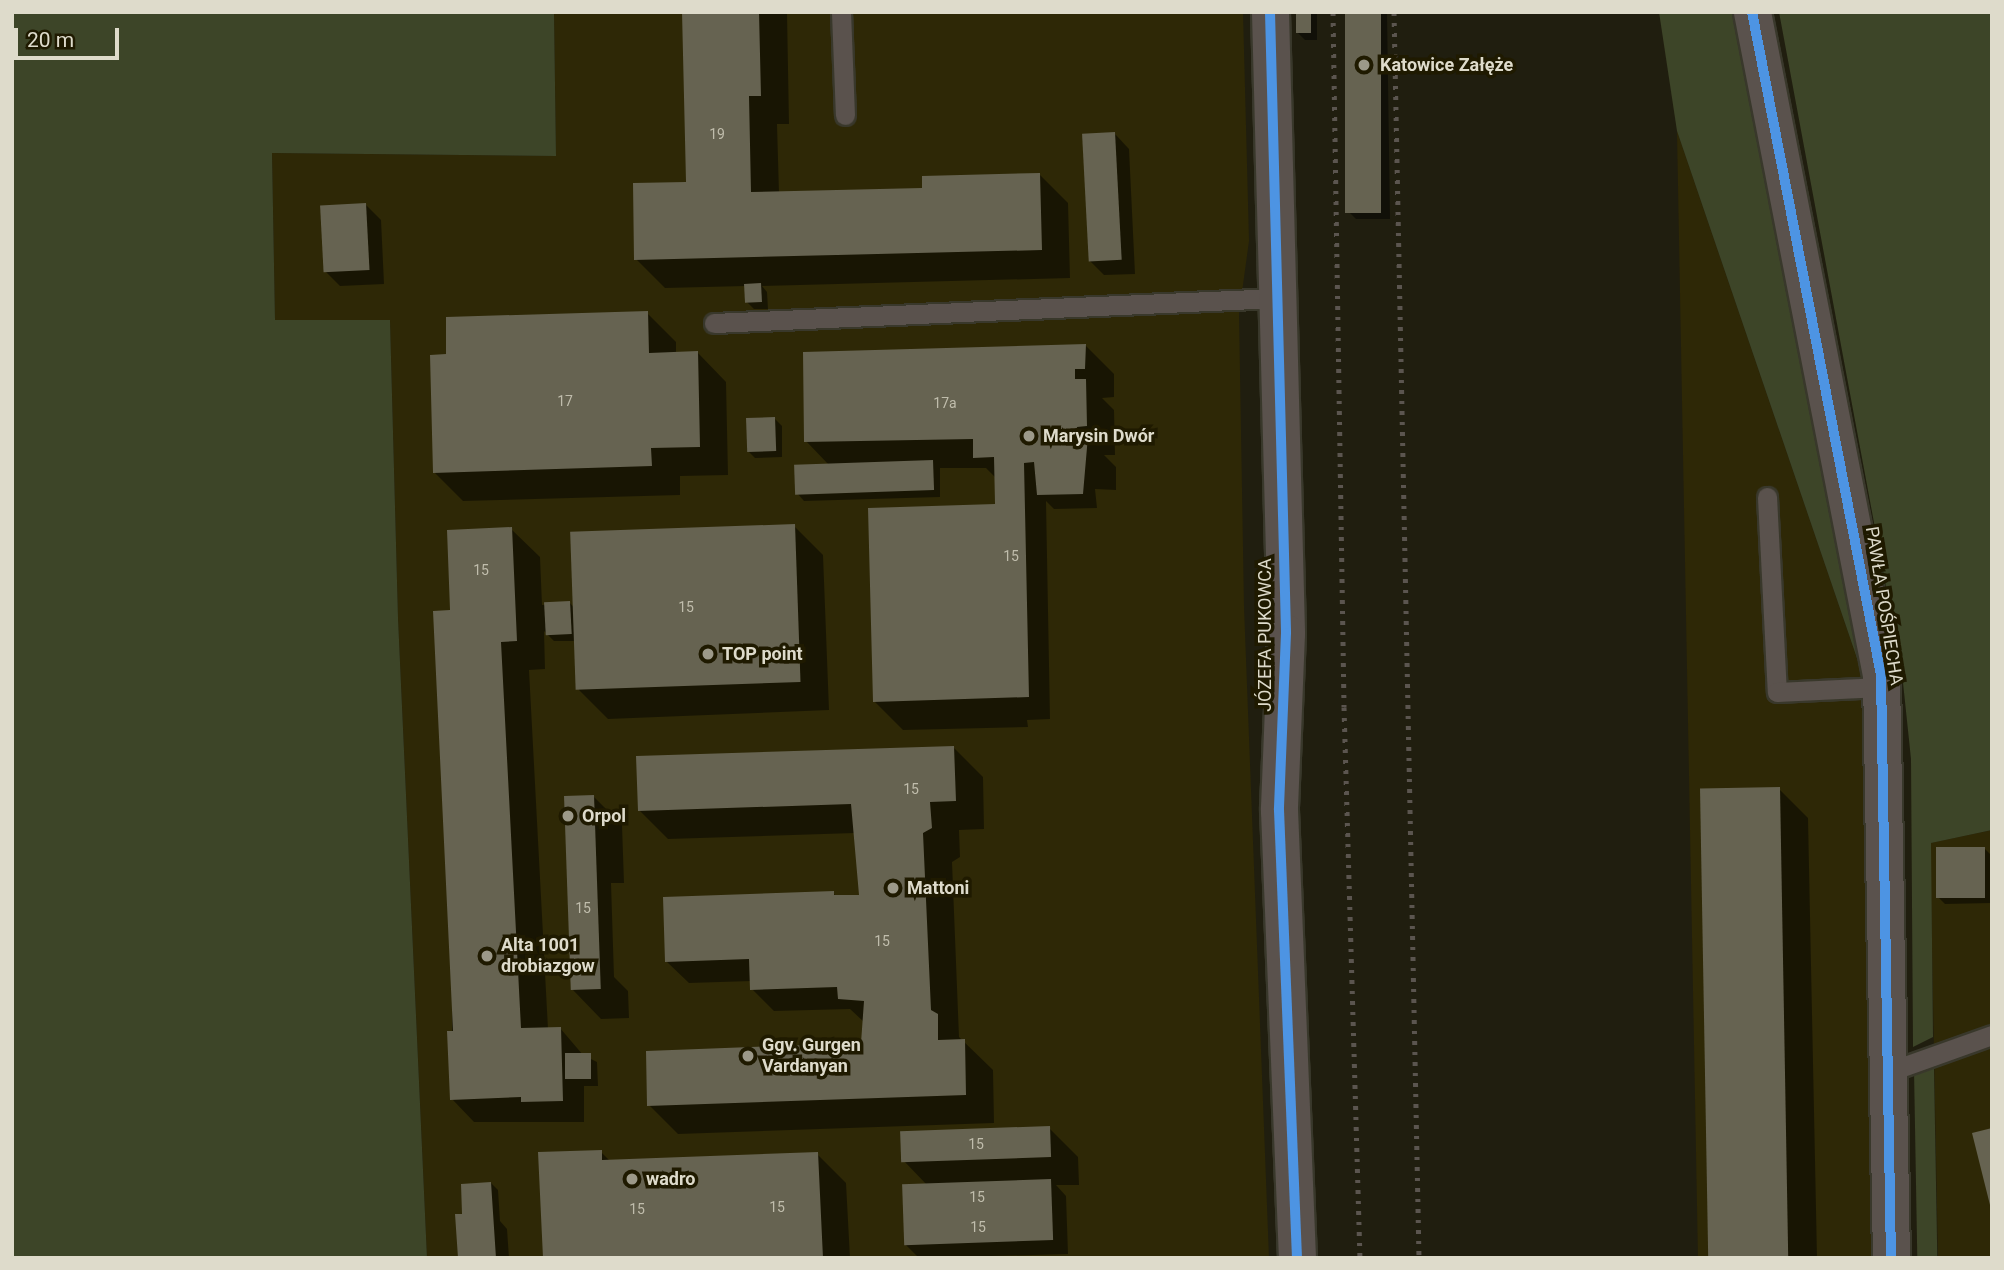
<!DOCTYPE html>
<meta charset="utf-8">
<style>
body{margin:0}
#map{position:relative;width:2004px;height:1270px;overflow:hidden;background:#201e0f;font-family:Roboto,sans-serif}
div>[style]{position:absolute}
.built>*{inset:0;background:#2e2806}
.green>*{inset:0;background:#3d4528;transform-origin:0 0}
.shadow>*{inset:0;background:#0007}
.building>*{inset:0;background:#666351;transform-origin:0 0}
.roads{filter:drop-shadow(2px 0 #39382b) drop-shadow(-2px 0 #39382b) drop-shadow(0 2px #39382b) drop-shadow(0 -2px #39382b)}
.lane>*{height:19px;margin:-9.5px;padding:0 9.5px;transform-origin:9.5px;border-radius:9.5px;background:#5a524d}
.street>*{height:37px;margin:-18.5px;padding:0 18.5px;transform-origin:18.5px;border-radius:18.5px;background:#5a524d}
.rail>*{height:5px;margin-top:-2.5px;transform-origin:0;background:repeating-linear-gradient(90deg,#5b554f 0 3.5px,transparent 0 10.5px)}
.cycleway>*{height:10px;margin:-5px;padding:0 5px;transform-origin:5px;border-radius:5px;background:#4d94e3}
.dots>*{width:19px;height:19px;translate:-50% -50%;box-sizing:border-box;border:4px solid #1f1a00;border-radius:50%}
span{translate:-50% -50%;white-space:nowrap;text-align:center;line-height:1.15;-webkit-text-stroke:7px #1f1a00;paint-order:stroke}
.number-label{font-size:14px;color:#c0bdac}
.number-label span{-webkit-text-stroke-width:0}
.poi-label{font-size:18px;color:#dedbcb;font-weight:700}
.left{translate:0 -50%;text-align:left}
.street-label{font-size:18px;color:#dedbcb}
.frame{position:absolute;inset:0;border:14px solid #dedbcb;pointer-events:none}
.scale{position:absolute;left:14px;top:28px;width:105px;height:32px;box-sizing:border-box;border:4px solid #dedbcb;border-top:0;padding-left:9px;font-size:21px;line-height:24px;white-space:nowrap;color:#dedbcb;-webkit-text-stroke:5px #1f1a00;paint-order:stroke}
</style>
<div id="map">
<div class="built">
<div style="clip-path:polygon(554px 12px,1243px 12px,1249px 241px,1239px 314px,1244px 607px,1269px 1258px,427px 1258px,398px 618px,390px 320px,275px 320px,272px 153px,556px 156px)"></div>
<div style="clip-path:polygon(1677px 131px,1861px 670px,1875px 1258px,1698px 1258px)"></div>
<div style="clip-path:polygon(1992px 830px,1992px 1258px,1938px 1258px,1930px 843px)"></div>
</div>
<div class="green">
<div style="clip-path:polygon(12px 12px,554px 12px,556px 156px,272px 153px,275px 320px,390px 320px,398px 618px,427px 1258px,12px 1258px)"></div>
<div style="clip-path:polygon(1659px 12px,1739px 12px,1861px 670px,1677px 131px)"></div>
<div style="clip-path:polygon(1779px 12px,1992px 12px,1992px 830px,1931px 843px,1933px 1037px,1913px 1047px,1911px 759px,1902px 673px)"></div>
<div style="left:1934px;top:1069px;width:189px;height:20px;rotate:89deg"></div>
</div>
<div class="shadow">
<div style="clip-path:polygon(684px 12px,787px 12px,789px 124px,777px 124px,779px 193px,923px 189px,1039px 174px,1068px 203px,1070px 278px,762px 286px,767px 292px,768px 309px,754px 309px,747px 302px,746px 286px,665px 288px,636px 259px,688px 184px)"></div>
<div style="clip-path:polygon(1298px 12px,1317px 12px,1317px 40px,1305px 40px,1298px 33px)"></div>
<div style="clip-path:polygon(1347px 12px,1387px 12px,1390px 219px,1356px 219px,1349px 212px)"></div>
<div style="clip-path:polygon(1115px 134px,1129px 149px,1135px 274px,1104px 275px,1089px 260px)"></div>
<div style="clip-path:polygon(366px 205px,381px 220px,384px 284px,340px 286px,325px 271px)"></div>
<div style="clip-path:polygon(647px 313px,676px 342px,676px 354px,698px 353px,726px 382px,728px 475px,680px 476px,680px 495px,463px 501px,434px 472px,448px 356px)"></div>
<div style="clip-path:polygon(1085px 345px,1114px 374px,1114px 397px,1102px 398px,1114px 410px,1115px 455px,1104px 455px,1116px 467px,1116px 490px,1095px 489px,1097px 508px,1054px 509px,1046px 501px,1050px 719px,1027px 720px,1028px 727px,903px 730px,875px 702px,997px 505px,996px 478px,986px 468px,940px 468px,940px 497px,804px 501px,797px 493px,829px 465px,806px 441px)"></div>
<div style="clip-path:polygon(775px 419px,782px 426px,782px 457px,755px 458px,748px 451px)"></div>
<div style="clip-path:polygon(794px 526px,823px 555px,829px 710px,608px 719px,579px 690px,577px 641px,554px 641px,544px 631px,545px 669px,529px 670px,548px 1029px,560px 1028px,583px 1055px,597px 1062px,598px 1086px,584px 1086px,584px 1122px,474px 1122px,452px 1099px,452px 611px,511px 529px,540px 557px,542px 605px,570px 603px,575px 609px)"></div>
<div style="clip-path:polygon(954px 748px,983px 777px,984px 829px,959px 830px,960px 857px,952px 862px,959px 1037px,993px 1070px,994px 1123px,678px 1134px,649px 1105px,862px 1045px,864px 1022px,850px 1009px,774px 1011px,752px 989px,752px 981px,689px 983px,666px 961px,833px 893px,837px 897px,861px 896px,855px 833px,668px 839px,639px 810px)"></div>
<div style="clip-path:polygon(1779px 789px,1808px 818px,1817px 1258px,1711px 1258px)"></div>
<div style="clip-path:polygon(593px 796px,622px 825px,624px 883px,611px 883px,614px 977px,628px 991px,629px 1018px,601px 1019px,573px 990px)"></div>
<div style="clip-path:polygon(1985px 849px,1992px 856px,1992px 903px,1945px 904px,1938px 897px)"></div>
<div style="clip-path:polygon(1049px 1128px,1078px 1157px,1079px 1185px,1056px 1185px,1066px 1196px,1068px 1254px,919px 1258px,905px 1244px,927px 1185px,903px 1160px)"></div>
<div style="clip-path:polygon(601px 1152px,611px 1162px,817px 1154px,846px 1183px,850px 1258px,545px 1258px)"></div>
<div style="clip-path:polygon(491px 1183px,498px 1190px,500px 1221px,507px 1229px,509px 1258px,460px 1258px,466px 1215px)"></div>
</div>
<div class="building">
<div style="clip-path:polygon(682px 12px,759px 12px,761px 96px,749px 96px,751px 192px,922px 188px,922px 176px,1040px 173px,1042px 250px,634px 260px,633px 183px,686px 182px)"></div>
<div style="left:1296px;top:12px;width:15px;height:21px"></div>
<div style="left:1345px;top:12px;width:36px;height:201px"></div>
<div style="left:1115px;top:132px;width:128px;height:33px;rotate:87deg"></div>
<div style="left:366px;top:203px;width:67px;height:46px;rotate:87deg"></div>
<div style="left:761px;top:283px;width:19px;height:17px;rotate:87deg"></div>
<div style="clip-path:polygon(648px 311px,649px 353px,698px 351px,700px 447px,651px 448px,652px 466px,433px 473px,430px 355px,446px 354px,446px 317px)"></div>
<div style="clip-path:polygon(1086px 344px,1085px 369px,1075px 369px,1075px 379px,1086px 379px,1087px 426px,1077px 427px,1078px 436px,1088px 436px,1083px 494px,1037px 495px,1034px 462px,1024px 463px,1029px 697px,873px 702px,868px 508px,995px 504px,994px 457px,973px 458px,973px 439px,804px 442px,803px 352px)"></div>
<div style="left:775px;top:417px;width:34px;height:29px;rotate:88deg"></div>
<div style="left:933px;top:460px;width:30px;height:139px;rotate:88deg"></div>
<div style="left:795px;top:524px;width:158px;height:225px;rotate:88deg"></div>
<div style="clip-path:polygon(512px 527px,517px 641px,501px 642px,521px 1028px,561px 1027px,563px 1101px,521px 1102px,521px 1097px,450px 1100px,447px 1031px,453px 1031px,433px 611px,450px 610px,447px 530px)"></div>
<div style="left:570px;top:601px;width:33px;height:26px;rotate:87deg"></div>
<div style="clip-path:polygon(954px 746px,956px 801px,930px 802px,932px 828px,923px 833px,931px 1010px,938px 1014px,938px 1040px,965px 1039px,966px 1095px,647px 1106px,646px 1051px,861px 1043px,864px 1001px,838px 999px,837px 987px,750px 990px,749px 959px,665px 962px,663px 897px,834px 891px,834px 895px,859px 895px,851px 804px,638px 811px,636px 756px)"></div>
<div style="left:1780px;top:787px;width:471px;height:80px;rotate:89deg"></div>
<div style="left:594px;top:795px;width:194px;height:30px;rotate:88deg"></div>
<div style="left:1936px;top:847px;width:49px;height:51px"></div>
<div style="left:591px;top:1053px;width:26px;height:26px;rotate:90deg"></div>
<div style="left:1050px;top:1126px;width:31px;height:150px;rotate:88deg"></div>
<div style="clip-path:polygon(1992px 1128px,1992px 1208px,1991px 1209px,1972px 1133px)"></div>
<div style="clip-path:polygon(602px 1150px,602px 1160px,818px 1152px,823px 1258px,543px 1258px,538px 1152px)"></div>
<div style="left:1051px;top:1179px;width:61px;height:149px;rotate:88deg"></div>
<div style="clip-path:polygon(491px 1182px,496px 1258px,458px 1258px,455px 1214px,462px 1214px,461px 1184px)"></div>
</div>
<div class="roads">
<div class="lane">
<div style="left:841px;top:12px;width:103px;rotate:87.8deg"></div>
<div style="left:714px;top:323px;width:564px;rotate:-2.54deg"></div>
<div style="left:1767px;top:497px;width:195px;rotate:87.1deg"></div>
<div style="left:1777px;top:692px;width:104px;rotate:-2.8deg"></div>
<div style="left:1888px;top:1072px;width:110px;rotate:-19.6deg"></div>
</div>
<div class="street">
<div style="left:1270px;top:12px;width:621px;rotate:88.52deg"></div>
<div style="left:1286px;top:633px;width:177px;rotate:92.3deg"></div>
<div style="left:1279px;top:810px;width:448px;rotate:87.7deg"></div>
<div style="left:1752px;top:12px;width:675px;rotate:78.99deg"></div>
<div style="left:1881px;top:675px;width:583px;rotate:89.02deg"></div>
</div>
</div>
<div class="rail">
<div style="left:1333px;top:12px;width:695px;rotate:89.09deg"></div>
<div style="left:1344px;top:707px;width:551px;rotate:88.34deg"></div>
<div style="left:1394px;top:12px;width:1246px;rotate:88.85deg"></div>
</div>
<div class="cycleway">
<div style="left:1270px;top:12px;width:621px;rotate:88.52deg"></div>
<div style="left:1286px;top:633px;width:177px;rotate:92.3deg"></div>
<div style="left:1279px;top:810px;width:448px;rotate:87.7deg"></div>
<div style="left:1752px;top:12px;width:675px;rotate:78.99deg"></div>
<div style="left:1881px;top:675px;width:583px;rotate:89.02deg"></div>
</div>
<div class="dots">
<div style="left:1364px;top:65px;background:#9c9989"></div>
<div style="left:1029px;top:436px;background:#9c9989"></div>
<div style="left:708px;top:654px;background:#9c9989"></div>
<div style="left:568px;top:816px;background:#9c9989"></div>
<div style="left:893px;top:888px;background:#9c9989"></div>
<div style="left:487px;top:956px;background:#9c9989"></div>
<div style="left:748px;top:1056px;background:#9c9989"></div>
<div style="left:632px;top:1179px;background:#9c9989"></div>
</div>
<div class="number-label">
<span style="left:717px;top:134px">19</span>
<span style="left:565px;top:401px">17</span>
<span style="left:945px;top:403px">17a</span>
<span style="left:1011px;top:556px">15</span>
<span style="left:481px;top:570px">15</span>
<span style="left:686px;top:607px">15</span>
<span style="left:911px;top:789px">15</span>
<span style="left:583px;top:908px">15</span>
<span style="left:882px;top:941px">15</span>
<span style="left:976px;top:1144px">15</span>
<span style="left:977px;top:1197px">15</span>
<span style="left:777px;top:1207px">15</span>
<span style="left:637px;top:1209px">15</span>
<span style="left:978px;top:1227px">15</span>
</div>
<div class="poi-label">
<span class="left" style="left:1380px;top:65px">Katowice Załęże</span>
<span class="left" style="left:1043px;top:436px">Marysin Dwór</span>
<span class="left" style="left:722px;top:654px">TOP point</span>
<span class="left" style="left:582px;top:816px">Orpol</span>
<span class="left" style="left:907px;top:888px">Mattoni</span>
<span class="left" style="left:501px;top:956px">Alta 1001<br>drobiazgow</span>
<span class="left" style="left:762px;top:1056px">Ggv. Gurgen<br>Vardanyan</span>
<span class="left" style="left:646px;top:1179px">wadro</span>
</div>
<div class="street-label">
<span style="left:1884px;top:606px;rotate:81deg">PAWŁA POŚPIECHA</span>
<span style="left:1265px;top:635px;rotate:-90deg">JÓZEFA PUKOWCA</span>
</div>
<div class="frame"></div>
<div class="scale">20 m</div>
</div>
